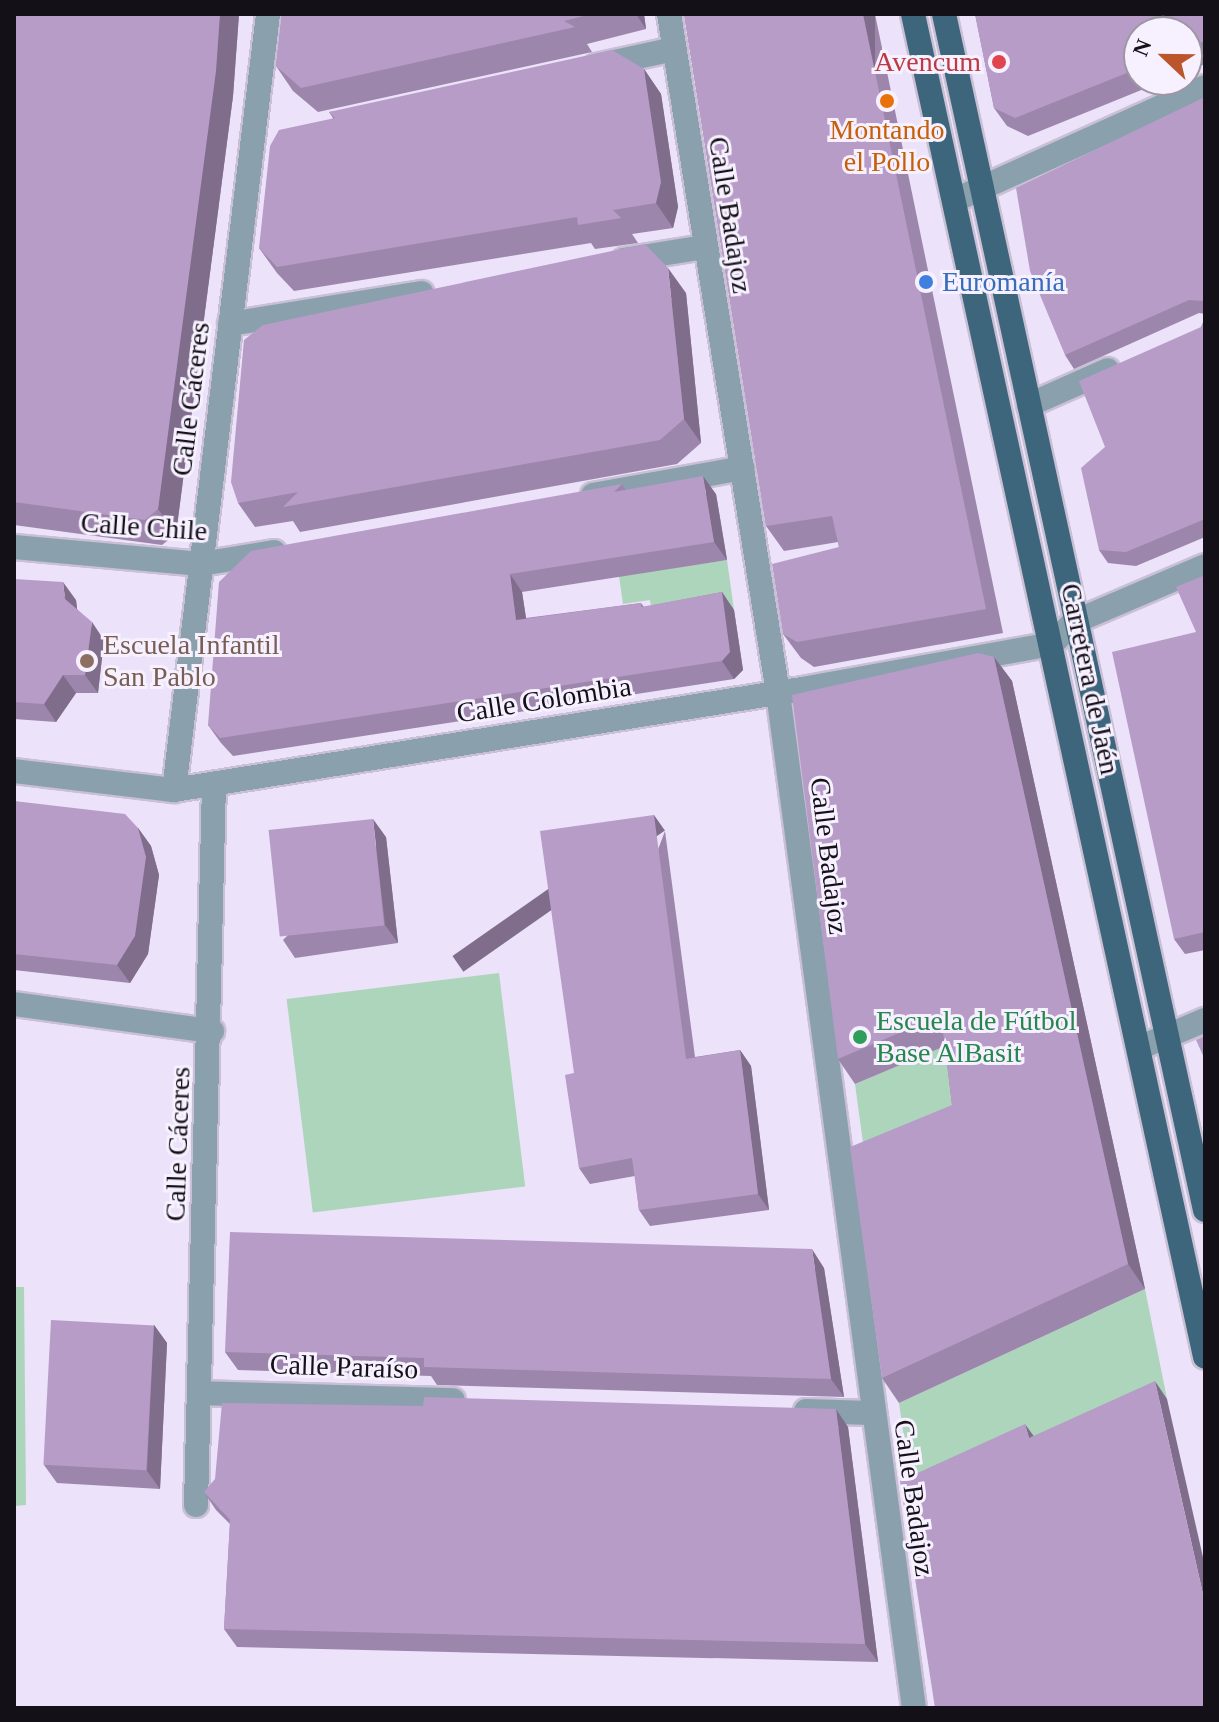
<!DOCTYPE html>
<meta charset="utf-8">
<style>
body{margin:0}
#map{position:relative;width:1219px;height:1722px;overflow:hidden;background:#ece2f9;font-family:Georgia,serif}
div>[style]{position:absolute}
.green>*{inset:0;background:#add5bb;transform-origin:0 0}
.roads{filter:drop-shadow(2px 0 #c9c0d5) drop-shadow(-2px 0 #c9c0d5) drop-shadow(0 2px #c9c0d5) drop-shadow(0 -2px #c9c0d5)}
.street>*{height:24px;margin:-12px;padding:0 12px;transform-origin:12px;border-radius:12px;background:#8ba0ad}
.primary>*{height:24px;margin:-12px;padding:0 12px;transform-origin:12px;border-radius:12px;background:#3d657c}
.wall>*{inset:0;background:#9d86ac}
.shaded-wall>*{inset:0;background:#806d8c;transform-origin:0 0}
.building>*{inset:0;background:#b79cc8;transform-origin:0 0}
.dots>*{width:22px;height:22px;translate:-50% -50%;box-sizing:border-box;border:4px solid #f7f1ff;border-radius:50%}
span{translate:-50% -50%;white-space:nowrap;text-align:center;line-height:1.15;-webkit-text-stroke:6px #f7f1ff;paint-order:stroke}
.health-label{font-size:28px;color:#be3a42}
.right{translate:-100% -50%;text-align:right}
.food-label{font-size:28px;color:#c56008}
.street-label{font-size:28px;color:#141018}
.shop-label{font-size:28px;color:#366cbe}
.left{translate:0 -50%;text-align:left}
.education-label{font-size:28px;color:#785e54}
.leisure-label{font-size:28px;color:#27864d}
.frame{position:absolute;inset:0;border:16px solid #141018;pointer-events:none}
.north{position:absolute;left:1123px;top:16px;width:80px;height:80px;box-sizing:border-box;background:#f7f1ff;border:2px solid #9c97a3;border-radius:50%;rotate:292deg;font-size:22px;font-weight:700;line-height:32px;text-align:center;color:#141018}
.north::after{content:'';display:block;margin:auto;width:28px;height:36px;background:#bc552c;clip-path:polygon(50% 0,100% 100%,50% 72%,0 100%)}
</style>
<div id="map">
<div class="green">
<div style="clip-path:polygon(727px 560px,734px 610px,654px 624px,650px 600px,623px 604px,619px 576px)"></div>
<div style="left:499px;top:973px;width:215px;height:214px;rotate:83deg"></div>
<div style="clip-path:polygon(958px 1040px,969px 1130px,867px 1172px,855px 1084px)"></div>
<div style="clip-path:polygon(14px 1287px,24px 1287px,26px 1505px,14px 1506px)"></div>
<div style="clip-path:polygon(1145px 1289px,1167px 1399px,913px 1499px,899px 1403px)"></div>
</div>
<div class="roads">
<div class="street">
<div style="left:669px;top:14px;width:688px;rotate:80.88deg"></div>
<div style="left:778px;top:693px;width:1024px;rotate:82.37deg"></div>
<div style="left:596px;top:66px;width:80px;rotate:-12.3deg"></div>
<div style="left:955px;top:200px;width:274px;rotate:-24.3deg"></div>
<div style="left:624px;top:260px;width:81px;rotate:-9.2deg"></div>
<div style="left:230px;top:324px;width:194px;rotate:-9.2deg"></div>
<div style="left:1029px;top:405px;width:86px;rotate:-23.9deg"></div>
<div style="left:593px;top:495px;width:152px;rotate:-10.2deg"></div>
<div style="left:14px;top:547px;width:188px;rotate:5.2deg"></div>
<div style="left:201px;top:564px;width:74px;rotate:-9.3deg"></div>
<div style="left:14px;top:771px;width:161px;rotate:6.8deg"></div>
<div style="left:174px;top:790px;width:636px;rotate:-9.14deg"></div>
<div style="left:802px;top:689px;width:254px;rotate:-10.2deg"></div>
<div style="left:1052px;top:644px;width:31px;rotate:-45deg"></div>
<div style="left:1074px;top:622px;width:142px;rotate:-23.1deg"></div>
<div style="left:174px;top:790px;width:782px;rotate:-83.09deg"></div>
<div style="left:14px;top:1004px;width:200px;rotate:7.8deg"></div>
<div style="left:1139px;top:1048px;width:72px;rotate:-23deg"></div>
<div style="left:199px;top:1393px;width:254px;rotate:1.6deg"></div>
<div style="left:806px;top:1411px;width:65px;rotate:1.8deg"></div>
<div style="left:196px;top:1505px;width:720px;rotate:-88.57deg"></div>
</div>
<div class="primary">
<div style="left:913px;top:14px;width:1374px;rotate:77.73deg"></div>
<div style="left:944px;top:14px;width:1224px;rotate:77.69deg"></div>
</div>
</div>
<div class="wall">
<div style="clip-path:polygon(14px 14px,239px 14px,233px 96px,176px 534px,162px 545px,14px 525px)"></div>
<div style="clip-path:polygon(282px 14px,644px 14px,646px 29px,587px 44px,592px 52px,318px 112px,293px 91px,276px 66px)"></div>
<div style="clip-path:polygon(684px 14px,875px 14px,1003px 633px,814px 667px,801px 658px,783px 634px,839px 547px,838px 542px,784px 551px,766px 526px)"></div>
<div style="clip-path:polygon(975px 14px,1205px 14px,1205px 64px,1187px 71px,1187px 32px,1139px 32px,1139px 80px,1166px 80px,1028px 136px,1007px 126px,994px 108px)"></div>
<div style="clip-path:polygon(644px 69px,661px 94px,678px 207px,673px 228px,632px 234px,638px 243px,595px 249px,591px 243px,294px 291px,277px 273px,259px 248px,333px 118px,329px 112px)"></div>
<div style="clip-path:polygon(1205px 97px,1205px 314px,1199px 313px,1074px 369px,1065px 355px)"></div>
<div style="clip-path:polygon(686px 293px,701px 443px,677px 464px,300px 532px,293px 521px,255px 527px,238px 503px)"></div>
<div style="clip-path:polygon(1205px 318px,1205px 537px,1136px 566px,1108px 563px,1099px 550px,1105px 447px,1201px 327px)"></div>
<div style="clip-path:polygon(622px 484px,626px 490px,716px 494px,727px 560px,522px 592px,526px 618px,641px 603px,644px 607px,722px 592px,734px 610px,743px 670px,734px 679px,233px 756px,221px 743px,208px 725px)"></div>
<div style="clip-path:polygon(1205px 575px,1205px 950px,1185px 954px,1174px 939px,1196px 632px)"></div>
<div style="clip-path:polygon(14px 579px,76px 600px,77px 609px,104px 640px,98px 693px,76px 693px,56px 722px,14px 719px)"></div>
<div style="clip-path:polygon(994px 657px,1012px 681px,1145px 1289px,899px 1403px,882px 1378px,952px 1105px,945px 1046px,855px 1084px,838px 1059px)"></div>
<div style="clip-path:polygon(14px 801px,138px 828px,151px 846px,159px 875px,148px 954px,130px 983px,14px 970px)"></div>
<div style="clip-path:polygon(665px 831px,695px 1057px,740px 1050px,751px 1066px,769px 1210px,650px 1226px,639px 1210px,635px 1176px,590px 1184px,579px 1168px,574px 1073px)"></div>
<div style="clip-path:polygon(386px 837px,398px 943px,295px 958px,283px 940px)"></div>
<div style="clip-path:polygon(824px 1268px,844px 1397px,437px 1385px,431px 1376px,238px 1370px,225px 1352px)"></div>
<div style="clip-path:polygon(154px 1325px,167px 1343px,160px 1489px,57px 1483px,44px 1465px)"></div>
<div style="clip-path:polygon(848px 1427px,878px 1662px,237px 1647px,224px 1629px,230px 1524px,216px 1510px,204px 1492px)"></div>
</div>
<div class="shaded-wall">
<div style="clip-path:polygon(220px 14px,239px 14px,233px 96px,176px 534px,158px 509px)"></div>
<div style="clip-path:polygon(636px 14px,644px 14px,646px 29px)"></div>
<div style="left:863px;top:14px;width:12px;height:608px"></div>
<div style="clip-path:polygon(644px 69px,661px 94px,678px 207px,673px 228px,656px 203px)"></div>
<div style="clip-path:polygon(668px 268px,686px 293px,701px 443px,684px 419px)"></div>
<div style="clip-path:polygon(703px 476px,716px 494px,727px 560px,714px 542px)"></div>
<div style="clip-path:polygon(510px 574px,522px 592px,529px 638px,516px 620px)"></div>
<div style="clip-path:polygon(63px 582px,76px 600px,78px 617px,65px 599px)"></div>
<div style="clip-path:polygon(722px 592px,734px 610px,743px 670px,734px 679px,722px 661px)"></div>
<div style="clip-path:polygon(92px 622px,104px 640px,98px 693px,85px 675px)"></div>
<div style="clip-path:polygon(994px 657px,1012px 681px,1145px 1289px,1128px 1264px)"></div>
<div style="clip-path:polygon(63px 675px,76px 693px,56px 722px,44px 704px)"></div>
<div style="left:654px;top:815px;width:19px;height:246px;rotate:55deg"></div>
<div style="clip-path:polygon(373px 819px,386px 837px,398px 943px,385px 925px)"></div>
<div style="clip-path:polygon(138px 828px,151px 846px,159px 875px,148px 954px,130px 983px,117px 965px)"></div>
<div style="clip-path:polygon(740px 1050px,751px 1066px,769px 1210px,758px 1194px)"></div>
<div style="clip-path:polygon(812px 1249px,824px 1268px,844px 1397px,831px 1379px)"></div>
<div style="clip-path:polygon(154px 1325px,167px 1343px,160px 1489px,147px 1471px)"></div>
<div style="clip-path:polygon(1155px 1381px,1167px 1399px,1205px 1566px,1205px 1603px)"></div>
<div style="clip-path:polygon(836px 1409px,848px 1427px,878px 1662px,865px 1644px)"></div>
<div style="clip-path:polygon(1025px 1424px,1038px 1442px,1029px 1438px)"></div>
</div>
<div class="building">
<div style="clip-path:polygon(14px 14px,220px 14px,216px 71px,158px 509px,145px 520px,14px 502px)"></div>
<div style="clip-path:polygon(282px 14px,591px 14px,564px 21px,575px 27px,301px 88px,276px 66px)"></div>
<div style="clip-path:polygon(684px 14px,863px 14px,986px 609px,797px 642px,783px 634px,772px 564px,839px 547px,832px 516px,766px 526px)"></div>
<div style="clip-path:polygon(975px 14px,1205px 14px,1205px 41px,1187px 48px,1187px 32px,1139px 32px,1139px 68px,1015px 118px,994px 108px)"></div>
<div style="clip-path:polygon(612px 50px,644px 69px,661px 182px,656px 203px,613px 210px,621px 218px,578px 225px,577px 217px,277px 267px,259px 248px,270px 146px,279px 130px,335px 118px,329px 112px)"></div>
<div style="clip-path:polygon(1205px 97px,1205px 303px,1204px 301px,1189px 300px,1065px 355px,1030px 271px,1016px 188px)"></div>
<div style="clip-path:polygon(645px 244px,668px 268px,684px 419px,660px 440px,283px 507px,298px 492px,238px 503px,231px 482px,244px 340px,263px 325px)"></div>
<div style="clip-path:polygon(1205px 318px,1205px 519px,1126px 552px,1099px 550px,1081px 468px,1105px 447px,1079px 381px,1201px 327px)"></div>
<div style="clip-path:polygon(703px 476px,714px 542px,510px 574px,516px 620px,641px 603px,641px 607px,722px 592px,730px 652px,722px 661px,220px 738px,208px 725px,219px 582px,251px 551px,622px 484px,614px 492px)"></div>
<div style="clip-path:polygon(1205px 575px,1205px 672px,1204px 673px,1205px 677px,1205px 932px,1174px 939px,1112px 652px,1196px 632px,1176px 587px)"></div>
<div style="clip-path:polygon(14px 579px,63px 582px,65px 599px,92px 622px,85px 675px,63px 675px,44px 704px,14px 702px)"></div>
<div style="clip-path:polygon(978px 653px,994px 657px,1128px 1264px,882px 1378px,850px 1147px,952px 1105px,941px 1015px,838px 1059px,792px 695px)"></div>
<div style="clip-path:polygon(14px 801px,125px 814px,138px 828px,146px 857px,135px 936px,117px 965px,14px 954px)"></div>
<div style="clip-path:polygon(654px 815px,686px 1059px,740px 1050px,758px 1194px,639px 1210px,632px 1158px,579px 1168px,565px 1075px,574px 1073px,540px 831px)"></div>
<div style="left:373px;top:819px;width:107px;height:105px;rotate:84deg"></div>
<div style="clip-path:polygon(1205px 1036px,1205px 1060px,1196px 1040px)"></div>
<div style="clip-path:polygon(230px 1232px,812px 1249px,831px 1379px,424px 1367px,424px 1358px,225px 1352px)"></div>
<div style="left:51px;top:1320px;width:103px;height:145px;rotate:3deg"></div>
<div style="clip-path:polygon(1155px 1381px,1205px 1603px,1205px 1708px,935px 1708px,900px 1481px,1025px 1424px,1029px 1438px)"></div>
<div style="clip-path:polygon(424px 1397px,836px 1409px,865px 1644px,224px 1629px,230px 1520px,204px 1492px,215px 1479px,222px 1403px,423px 1406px)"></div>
</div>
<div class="dots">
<div style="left:999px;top:62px;background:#e0444e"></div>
<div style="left:887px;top:101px;background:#e8710a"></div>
<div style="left:926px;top:282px;background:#3f7fe0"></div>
<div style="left:87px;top:661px;background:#8d6e63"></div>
<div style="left:860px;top:1037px;background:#2e9e5b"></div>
</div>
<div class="health-label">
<span class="right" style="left:981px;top:62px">Avencum</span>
</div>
<div class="food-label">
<span style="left:887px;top:146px">Montando<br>el Pollo</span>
</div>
<div class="street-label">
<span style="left:730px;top:215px;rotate:81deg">Calle Badajoz</span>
<span style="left:191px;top:399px;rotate:-83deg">Calle Cáceres</span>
<span style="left:144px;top:527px;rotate:4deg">Calle Chile</span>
<span style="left:1090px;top:679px;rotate:78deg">Carretera de Jaén</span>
<span style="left:544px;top:700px;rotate:-9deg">Calle Colombia</span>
<span style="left:829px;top:856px;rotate:83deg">Calle Badajoz</span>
<span style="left:178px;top:1144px;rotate:-88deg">Calle Cáceres</span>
<span style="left:344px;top:1367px;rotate:2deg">Calle Paraíso</span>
<span style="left:914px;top:1498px;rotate:82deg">Calle Badajoz</span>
</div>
<div class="shop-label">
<span class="left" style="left:942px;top:282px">Euromanía</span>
</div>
<div class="education-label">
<span class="left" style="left:103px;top:661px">Escuela Infantil<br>San Pablo</span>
</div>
<div class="leisure-label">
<span class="left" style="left:876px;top:1037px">Escuela de Fútbol<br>Base AlBasit</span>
</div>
<div class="frame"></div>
<div class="north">N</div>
</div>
